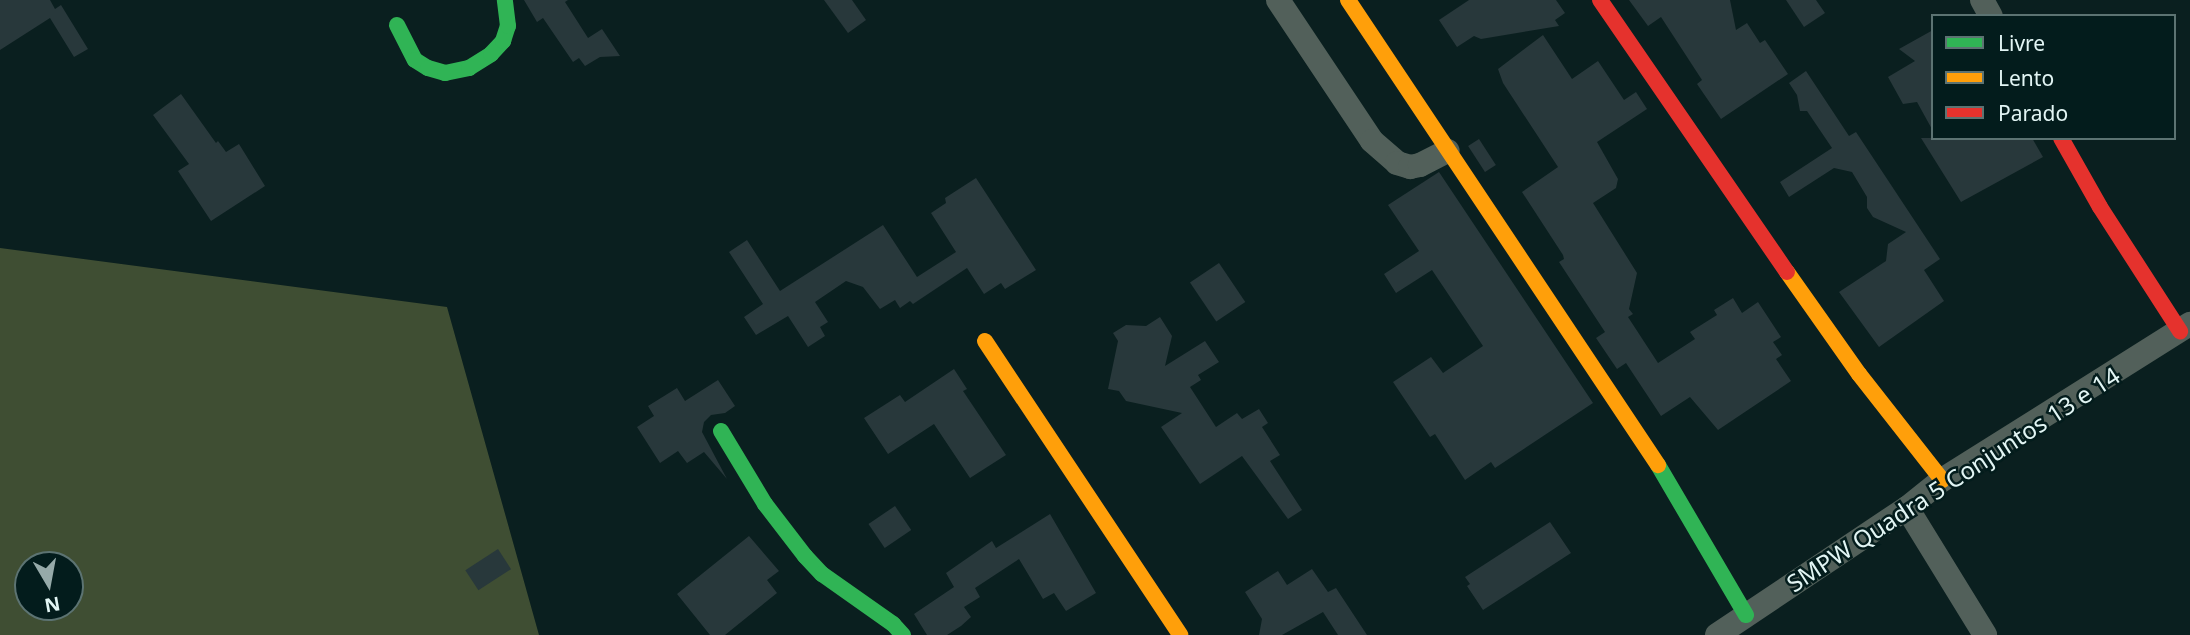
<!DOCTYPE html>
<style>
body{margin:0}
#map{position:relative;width:2190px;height:635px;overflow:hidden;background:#0a1f1f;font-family:"Noto Sans",sans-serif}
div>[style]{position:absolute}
.forest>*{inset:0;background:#3f4e33}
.building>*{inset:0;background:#28383b;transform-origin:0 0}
.street>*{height:24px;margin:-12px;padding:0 12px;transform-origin:12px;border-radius:12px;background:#52605a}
.fast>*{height:16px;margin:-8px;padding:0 8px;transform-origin:8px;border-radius:8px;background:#30b455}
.slow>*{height:16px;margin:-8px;padding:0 8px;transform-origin:8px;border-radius:8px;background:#ff9f0a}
.jam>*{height:16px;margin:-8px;padding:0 8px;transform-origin:8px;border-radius:8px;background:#e5322d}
span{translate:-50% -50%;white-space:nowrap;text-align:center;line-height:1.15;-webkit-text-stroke:5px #031c1c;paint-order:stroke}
.street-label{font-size:24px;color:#e2f5f4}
.legend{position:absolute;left:1931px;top:14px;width:245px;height:126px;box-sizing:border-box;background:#031c1c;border:2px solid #5c7372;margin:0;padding:9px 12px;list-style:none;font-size:21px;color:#e2f5f4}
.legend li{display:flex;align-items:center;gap:14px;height:35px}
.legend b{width:35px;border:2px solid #5c7372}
.north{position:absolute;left:14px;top:551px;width:70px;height:70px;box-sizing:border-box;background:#031c1c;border:2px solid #5c7372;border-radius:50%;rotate:170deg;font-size:19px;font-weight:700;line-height:28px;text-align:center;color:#e2f5f4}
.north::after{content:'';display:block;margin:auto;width:24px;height:32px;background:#96aaa9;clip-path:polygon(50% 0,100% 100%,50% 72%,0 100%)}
</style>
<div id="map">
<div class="forest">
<div style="clip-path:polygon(evenodd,0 248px,447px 307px,539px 635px,0 635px,0 248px,28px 565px,70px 565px,70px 607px,28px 607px,28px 565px)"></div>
</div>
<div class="building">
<div style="clip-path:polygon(0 0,50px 0,55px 9px,61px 5px,88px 49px,74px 57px,50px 18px,0 50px)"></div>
<div style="clip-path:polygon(524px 0,568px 0,565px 2px,588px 38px,602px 29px,620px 56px,600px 57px,585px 66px,579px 58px,573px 62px,543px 18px,537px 22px)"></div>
<div style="clip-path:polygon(824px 0,852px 0,866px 20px,848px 33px)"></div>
<div style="clip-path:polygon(1469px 0,1556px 0,1565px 13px,1555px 20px,1559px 26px,1481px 39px,1474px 36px,1457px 47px,1439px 20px)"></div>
<div style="clip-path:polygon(1629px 0,1730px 0,1736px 30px,1747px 23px,1760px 43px,1765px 40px,1788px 74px,1721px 119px,1697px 84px,1702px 80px,1661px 17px,1648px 26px)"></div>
<div style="clip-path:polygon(1786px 0,1816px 0,1825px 13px,1804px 27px)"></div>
<div style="clip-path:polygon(1933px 30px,1933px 131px,1917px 102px,1903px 104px,1888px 77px,1915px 61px,1899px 49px)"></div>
<div style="clip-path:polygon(1543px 35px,1572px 79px,1598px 61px,1624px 100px,1636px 92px,1647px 109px,1597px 142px,1618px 179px,1616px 188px,1593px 203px,1637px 273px,1629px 309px,1633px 314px,1628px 317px,1658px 363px,1695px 339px,1690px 332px,1717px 315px,1714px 310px,1733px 298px,1742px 313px,1758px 302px,1781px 337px,1773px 342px,1782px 355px,1776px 359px,1791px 381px,1718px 430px,1690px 397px,1661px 416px,1626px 363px,1617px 369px,1596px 338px,1605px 332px,1559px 262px,1564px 259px,1563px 255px,1522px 192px,1558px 167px,1503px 83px,1498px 69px)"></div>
<div style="clip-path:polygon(1806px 71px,1849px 136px,1856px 132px,1940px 259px,1924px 270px,1944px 301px,1879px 347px,1839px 292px,1886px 261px,1888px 244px,1906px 232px,1873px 217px,1867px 208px,1867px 197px,1852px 172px,1834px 168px,1789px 197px,1780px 182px,1832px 148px,1807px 111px,1800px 111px,1797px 95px,1789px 83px)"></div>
<div style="clip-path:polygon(181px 94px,216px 143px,218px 141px,226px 152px,239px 144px,265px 186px,211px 221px,178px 171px,189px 164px,153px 115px)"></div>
<div style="clip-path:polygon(1921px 138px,2032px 138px,2043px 157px,1961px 202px)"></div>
<div style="left:1479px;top:139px;width:31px;height:13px;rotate:57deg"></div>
<div style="clip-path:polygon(1439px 172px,1593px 403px,1495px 468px,1491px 462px,1465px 480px,1435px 434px,1430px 437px,1393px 382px,1431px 357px,1443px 373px,1483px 346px,1432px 270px,1396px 293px,1384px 274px,1419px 251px,1388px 205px)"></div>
<div style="clip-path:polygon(976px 178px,1036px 270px,1005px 289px,1001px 283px,984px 294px,967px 268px,913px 304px,910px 301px,900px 308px,895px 300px,880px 309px,863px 287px,846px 281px,815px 302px,828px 322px,820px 327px,825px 336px,808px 347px,788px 316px,756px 335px,744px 317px,763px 304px,729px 252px,747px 240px,780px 291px,883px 225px,917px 277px,956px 252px,931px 213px,946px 203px,945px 198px)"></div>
<div style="left:1219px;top:263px;width:47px;height:35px;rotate:56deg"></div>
<div style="clip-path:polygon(1160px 317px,1172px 336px,1165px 366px,1205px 341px,1219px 362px,1198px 375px,1201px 380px,1190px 387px,1216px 427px,1237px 413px,1242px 419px,1259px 409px,1268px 423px,1262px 427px,1280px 455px,1270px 461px,1302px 510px,1288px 519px,1242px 456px,1200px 484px,1161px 427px,1182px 413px,1126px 401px,1119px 391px,1108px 389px,1118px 341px,1113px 333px,1126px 325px,1146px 326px)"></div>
<div style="clip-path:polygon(954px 369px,967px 389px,963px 391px,1006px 455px,970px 478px,934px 424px,888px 454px,864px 418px,900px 395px,905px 402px)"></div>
<div style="clip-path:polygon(718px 380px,735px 406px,725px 413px,711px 415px,704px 422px,702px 432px,727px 479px,704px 452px,687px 463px,678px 451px,660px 463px,637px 427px,654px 416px,648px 406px,677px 388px,685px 401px)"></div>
<div style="left:895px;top:506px;width:29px;height:32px;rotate:56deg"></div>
<div style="clip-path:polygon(1050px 514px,1096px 593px,1066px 611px,1054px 593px,1043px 599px,1019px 559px,975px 588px,980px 597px,964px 607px,971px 617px,961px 626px,947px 635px,927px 635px,914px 614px,954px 587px,946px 573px,992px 541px,996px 548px)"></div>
<div style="clip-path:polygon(1550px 522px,1571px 553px,1483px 610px,1467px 586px,1470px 584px,1465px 577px)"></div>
<div style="clip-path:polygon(749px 536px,779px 571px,767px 580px,777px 593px,725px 635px,710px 635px,677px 594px)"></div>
<div style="left:498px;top:549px;width:24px;height:39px;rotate:57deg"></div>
<div style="clip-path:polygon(1312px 569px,1328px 592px,1336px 588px,1367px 635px,1338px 635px,1323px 612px,1282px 635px,1259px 635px,1262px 619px,1245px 592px,1278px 571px,1287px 585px)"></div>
</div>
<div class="street">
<div style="left:1278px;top:0;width:169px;rotate:56.3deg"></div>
<div style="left:1372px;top:141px;width:33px;rotate:41deg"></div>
<div style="left:1397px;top:163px;width:14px;rotate:17deg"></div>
<div style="left:1410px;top:167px;width:10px;rotate:-11deg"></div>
<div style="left:1420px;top:165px;width:31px;rotate:-27deg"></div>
<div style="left:1982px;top:0;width:18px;rotate:61deg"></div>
<div style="left:1907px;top:508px;width:149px;rotate:58.4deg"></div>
<div style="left:1717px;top:635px;width:229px;rotate:-33.8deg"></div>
<div style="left:1907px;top:508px;width:45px;rotate:-38.7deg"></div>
<div style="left:1942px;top:480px;width:293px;rotate:-32.2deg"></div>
</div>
<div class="fast">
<div style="left:397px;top:25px;width:39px;rotate:63deg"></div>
<div style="left:415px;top:60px;width:15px;rotate:32deg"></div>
<div style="left:428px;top:68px;width:18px;rotate:16deg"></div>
<div style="left:445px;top:73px;width:25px;rotate:-12deg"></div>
<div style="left:469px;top:68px;width:26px;rotate:-32deg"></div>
<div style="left:491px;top:54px;width:18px;rotate:-47deg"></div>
<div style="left:503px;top:41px;width:16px;rotate:-72deg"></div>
<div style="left:508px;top:26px;width:26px;rotate:-97deg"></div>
<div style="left:721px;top:431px;width:85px;rotate:58.9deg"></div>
<div style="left:765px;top:504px;width:66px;rotate:52.4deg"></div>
<div style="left:805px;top:556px;width:25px;rotate:47deg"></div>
<div style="left:822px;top:574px;width:87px;rotate:35.2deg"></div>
<div style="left:893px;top:624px;width:15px;rotate:48deg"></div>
<div style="left:1658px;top:465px;width:174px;rotate:59.6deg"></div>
</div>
<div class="slow">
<div style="left:1348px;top:0;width:559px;rotate:56.31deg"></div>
<div style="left:1787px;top:272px;width:125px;rotate:54.8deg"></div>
<div style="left:1859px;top:374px;width:135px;rotate:51.9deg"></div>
<div style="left:985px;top:341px;width:353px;rotate:56.4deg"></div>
</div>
<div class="jam">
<div style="left:1600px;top:0;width:330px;rotate:55.5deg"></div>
<div style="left:2061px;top:138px;width:79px;rotate:60.5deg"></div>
<div style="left:2100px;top:207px;width:148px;rotate:57.2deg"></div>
</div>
<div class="street-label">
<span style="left:1953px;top:479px;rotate:-33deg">SMPW Quadra 5 Conjuntos 13 e 14</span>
</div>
<ul class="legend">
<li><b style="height:9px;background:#30b455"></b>Livre</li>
<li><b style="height:9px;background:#ff9f0a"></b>Lento</li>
<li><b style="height:9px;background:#e5322d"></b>Parado</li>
</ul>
<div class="north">N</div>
</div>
